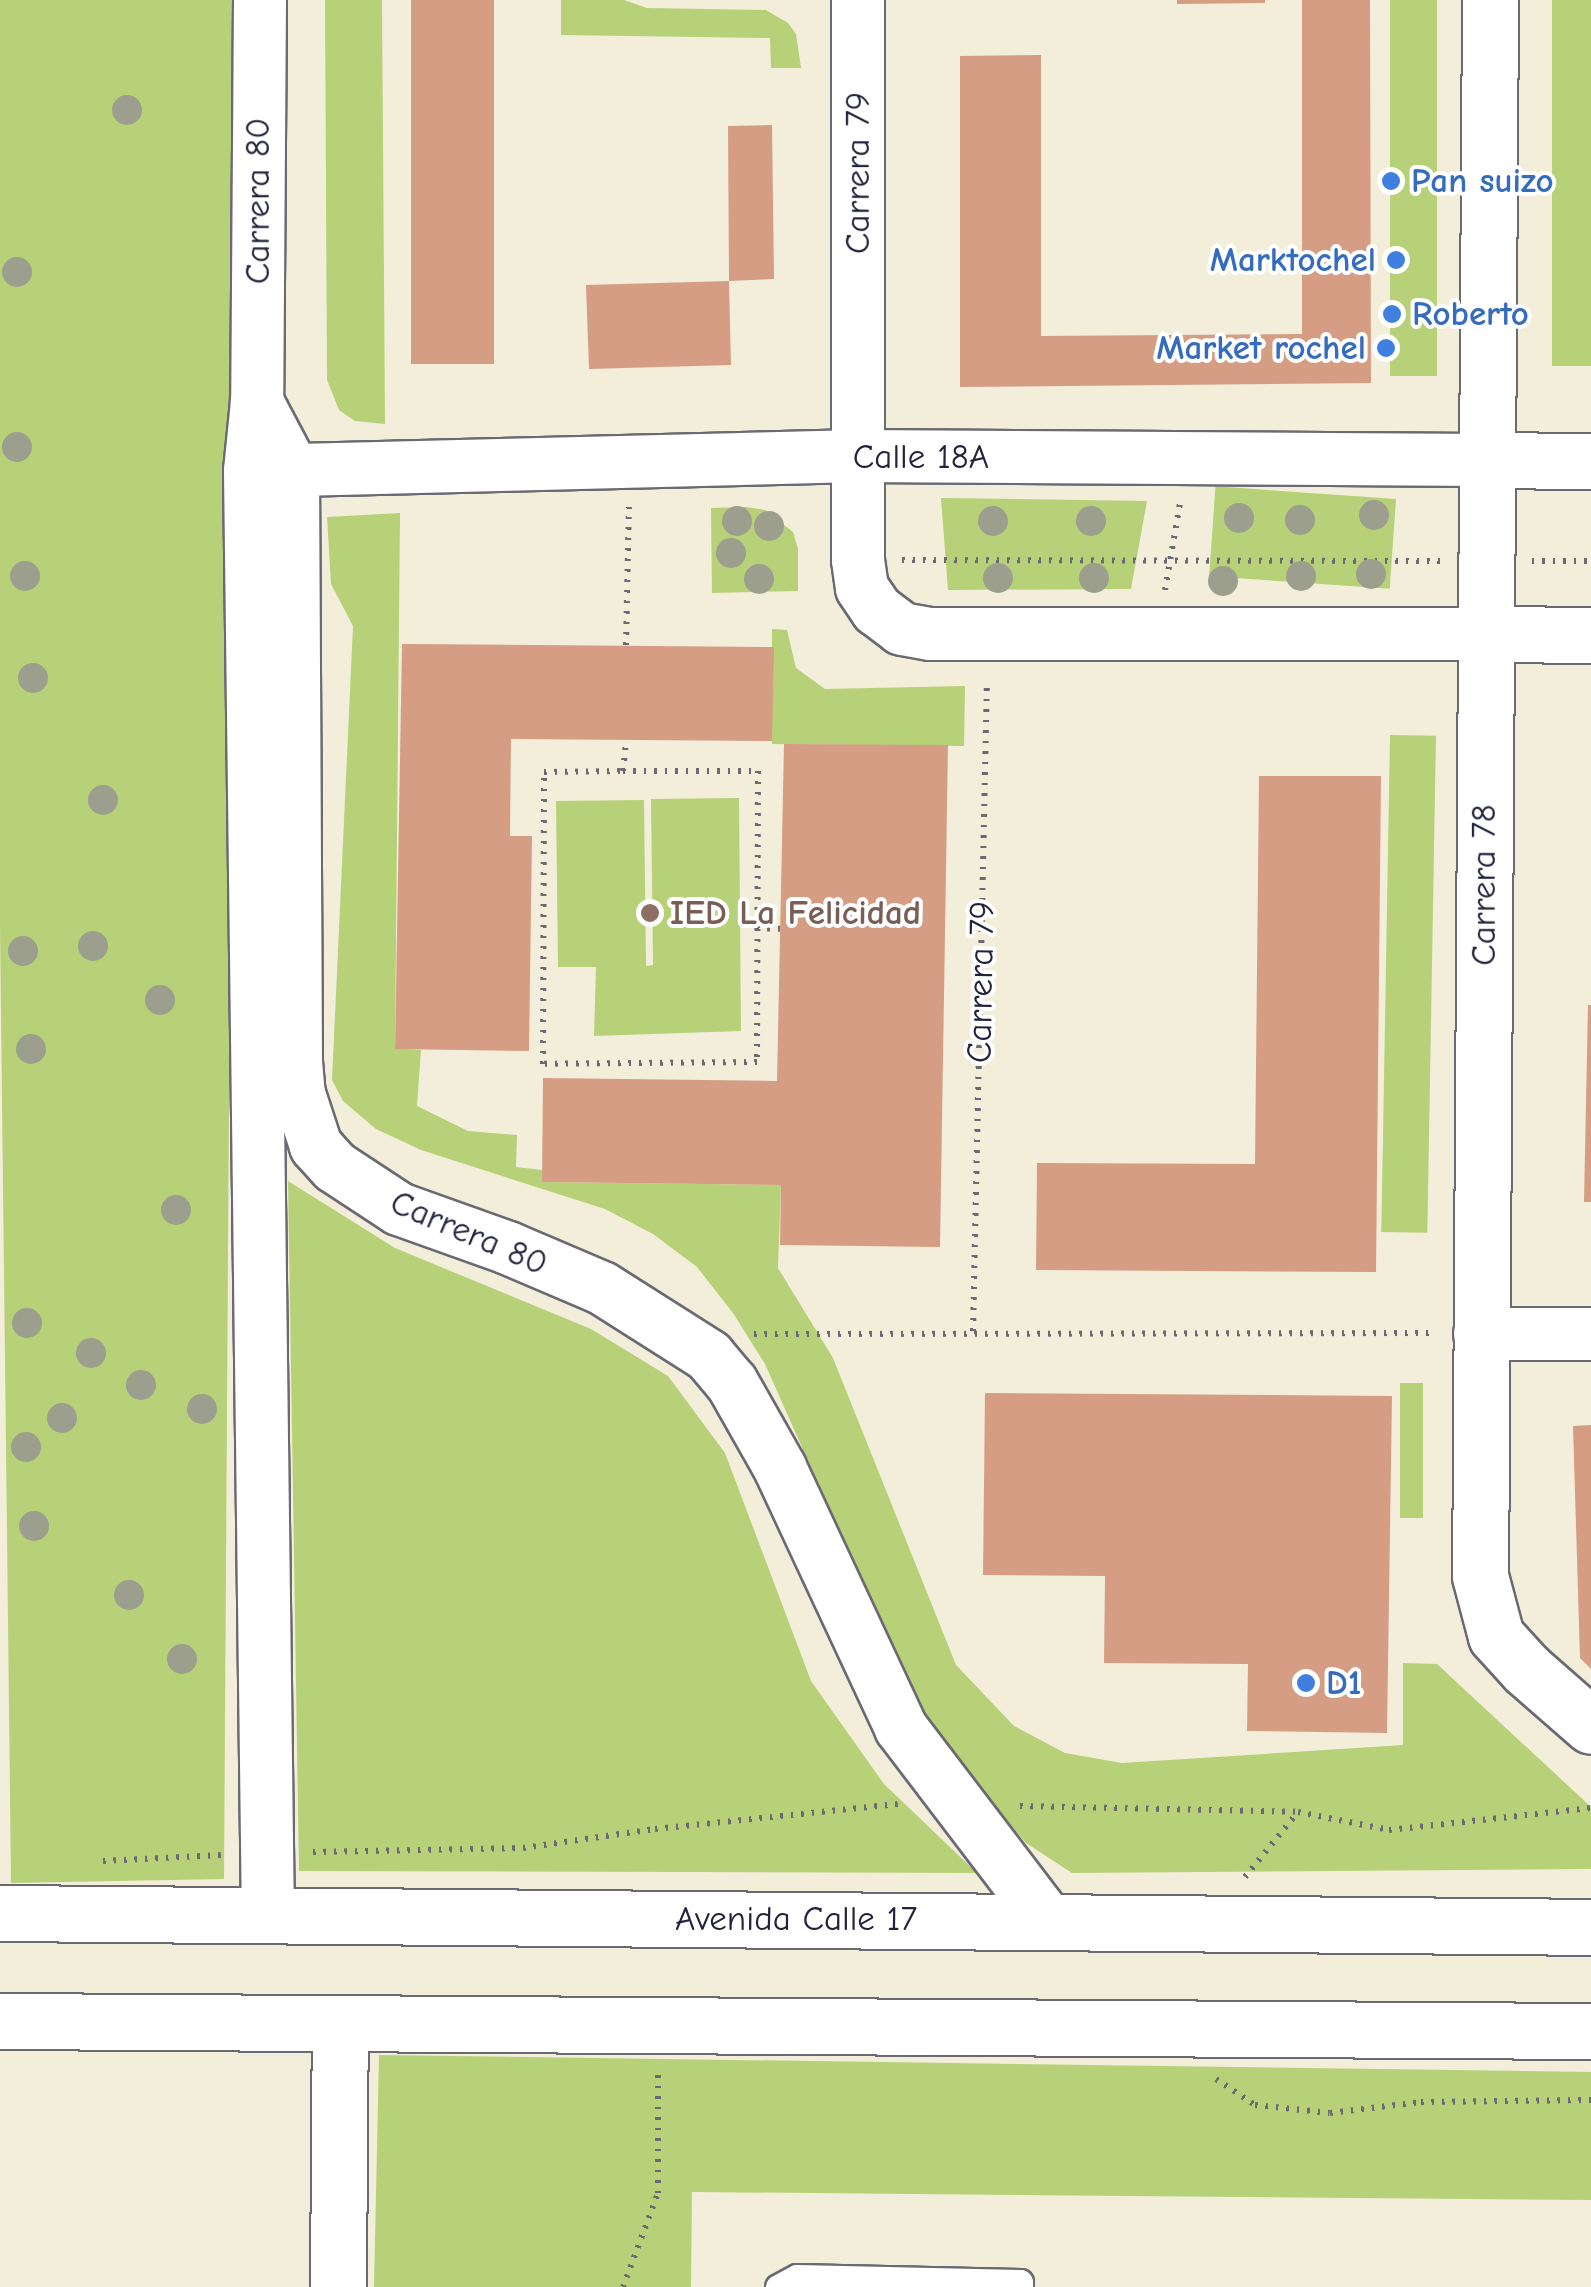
<!DOCTYPE html>
<style>
body{margin:0}
#map{position:relative;width:1591px;height:2287px;overflow:hidden;background:#f2eeda;font-family:"Comic Neue",sans-serif}
div>[style]{position:absolute}
.green>*{inset:0;background:#b6d177;transform-origin:0 0}
.building>*{inset:0;background:#d59d84;transform-origin:0 0}
.path>*{height:6px;margin-top:-3px;transform-origin:0;background:repeating-linear-gradient(90deg,#6b6973 0 2.5px,transparent 0 10.5px)}
.roads{filter:drop-shadow(2px 0 #6b6973) drop-shadow(-2px 0 #6b6973) drop-shadow(0 2px #6b6973) drop-shadow(0 -2px #6b6973)}
.service>*{height:25px;margin:-12.5px;padding:0 12.5px;transform-origin:12.5px;border-radius:12.5px;background:#fff}
.minor>*{height:52px;margin:-26px;padding:0 26px;transform-origin:26px;border-radius:26px;background:#fff}
.tertiary>*{height:55px;margin:-27.5px;padding:0 27.5px;transform-origin:27.5px;border-radius:27.5px;background:#fff}
.primary>*{height:55px;margin:-27.5px;padding:0 27.5px;transform-origin:27.5px;border-radius:27.5px;background:#fff}
.trees>*{width:30px;height:30px;margin:-15px;border-radius:50%;background:#9c9f8e}
.dots>*{width:28px;height:28px;translate:-50% -50%;box-sizing:border-box;border:5px solid #fff;border-radius:50%}
span{translate:-50% -50%;white-space:nowrap;text-align:center;line-height:1.15;-webkit-text-stroke:8px #fff;paint-order:stroke}
.street-label{font-size:35px;color:#22223b}
.shop-label{font-size:35px;color:#366cbe;font-weight:700}
.left{translate:0 -50%;text-align:left}
.right{translate:-100% -50%;text-align:right}
.education-label{font-size:35px;color:#785e54;font-weight:700}
</style>
<div id="map">
<div class="green">
<div style="clip-path:polygon(0 0,243px 0,233px 476px,224px 1879px,11px 1883px,0 926px)"></div>
<div style="clip-path:polygon(325px 0,382px 0,385px 424px,355px 421px,339px 410px,327px 380px)"></div>
<div style="clip-path:polygon(561px 0,624px 0,647px 8px,766px 10px,788px 23px,796px 34px,801px 68px,771px 68px,770px 38px,561px 35px)"></div>
<div style="left:1390px;top:0;width:47px;height:376px"></div>
<div style="left:1552px;top:0;width:39px;height:366px"></div>
<div style="clip-path:polygon(941px 498px,1147px 501px,1131px 589px,948px 590px)"></div>
<div style="left:1396px;top:499px;width:90px;height:181px;rotate:94deg"></div>
<div style="clip-path:polygon(746px 507px,765px 510px,793px 532px,798px 549px,798px 591px,712px 593px,711px 508px)"></div>
<div style="clip-path:polygon(400px 513px,395px 1048px,421px 1050px,417px 1106px,468px 1131px,517px 1135px,516px 1167px,542px 1170px,542px 1182px,781px 1185px,778px 1268px,833px 1358px,956px 1665px,1014px 1726px,1065px 1753px,1122px 1763px,1403px 1745px,1403px 1663px,1437px 1664px,1591px 1807px,1591px 1869px,1072px 1873px,1026px 1843px,925px 1724px,765px 1364px,733px 1313px,697px 1267px,653px 1234px,605px 1209px,421px 1150px,376px 1129px,343px 1101px,332px 1080px,353px 626px,331px 584px,327px 517px)"></div>
<div style="clip-path:polygon(772px 629px,787px 630px,796px 668px,825px 689px,965px 686px,964px 746px,772px 744px)"></div>
<div style="left:1390px;top:735px;width:46px;height:497px;rotate:1deg"></div>
<div style="clip-path:polygon(739px 798px,741px 1031px,594px 1036px,596px 967px,558px 967px,556px 801px,644px 800px,646px 966px,653px 965px,651px 799px)"></div>
<div style="clip-path:polygon(288px 1181px,395px 1248px,591px 1329px,668px 1376px,725px 1453px,811px 1681px,884px 1784px,977px 1873px,299px 1871px)"></div>
<div style="left:1400px;top:1383px;width:23px;height:135px"></div>
<div style="clip-path:polygon(379px 2055px,1591px 2072px,1591px 2200px,692px 2192px,691px 2287px,374px 2287px)"></div>
</div>
<div class="building">
<div style="left:411px;top:0;width:83px;height:364px"></div>
<div style="clip-path:polygon(1177px 0,1265px 0,1265px 3px,1177px 4px)"></div>
<div style="clip-path:polygon(1302px 0,1370px 0,1371px 383px,960px 387px,960px 56px,1041px 55px,1041px 336px,1302px 334px)"></div>
<div style="clip-path:polygon(772px 125px,774px 279px,729px 281px,731px 365px,589px 369px,586px 285px,729px 281px,728px 126px)"></div>
<div style="clip-path:polygon(402px 644px,774px 647px,772px 741px,511px 739px,510px 836px,532px 836px,529px 1051px,395px 1049px)"></div>
<div style="clip-path:polygon(784px 744px,948px 745px,940px 1247px,780px 1245px,781px 1185px,542px 1182px,543px 1078px,777px 1081px)"></div>
<div style="clip-path:polygon(1259px 776px,1381px 776px,1376px 1272px,1036px 1270px,1037px 1163px,1255px 1164px)"></div>
<div style="clip-path:polygon(1588px 1005px,1591px 1005px,1591px 1202px,1584px 1202px)"></div>
<div style="clip-path:polygon(985px 1393px,1392px 1396px,1387px 1733px,1247px 1731px,1248px 1664px,1104px 1663px,1105px 1576px,983px 1575px)"></div>
<div style="clip-path:polygon(1591px 1425px,1591px 1669px,1580px 1658px,1573px 1426px)"></div>
</div>
<div class="path">
<div style="left:902px;top:560px;width:538px;rotate:0.11deg"></div>
<div style="left:1532px;top:561px;width:59px"></div>
<div style="left:1165px;top:590px;width:88px;rotate:-80.2deg"></div>
<div style="left:626px;top:645px;width:138px;rotate:-88.8deg"></div>
<div style="left:623px;top:771px;width:135px"></div>
<div style="left:758px;top:771px;width:291px;rotate:90.2deg"></div>
<div style="left:757px;top:1062px;width:214px;rotate:179.5deg"></div>
<div style="left:543px;top:1064px;width:292px;rotate:-89.8deg"></div>
<div style="left:544px;top:772px;width:79px;rotate:-0.7deg"></div>
<div style="left:623px;top:771px;width:31px;rotate:-84deg"></div>
<div style="left:757px;top:928px;width:23px;rotate:2deg"></div>
<div style="left:973px;top:1331px;width:651px;rotate:-88.77deg"></div>
<div style="left:754px;top:1334px;width:682px;rotate:-0.08deg"></div>
<div style="left:1020px;top:1806px;width:278px;rotate:1.2deg"></div>
<div style="left:1298px;top:1812px;width:93px;rotate:11.2deg"></div>
<div style="left:1389px;top:1830px;width:203px;rotate:-6.2deg"></div>
<div style="left:313px;top:1852px;width:210px;rotate:-1.1deg"></div>
<div style="left:523px;top:1848px;width:133px;rotate:-8.2deg"></div>
<div style="left:655px;top:1829px;width:244px;rotate:-5.9deg"></div>
<div style="left:103px;top:1861px;width:118px;rotate:-2.9deg"></div>
<div style="left:1245px;top:1877px;width:82px;rotate:-50.9deg"></div>
<div style="left:1216px;top:2079px;width:47px;rotate:33.7deg"></div>
<div style="left:1255px;top:2105px;width:75px;rotate:6.1deg"></div>
<div style="left:1330px;top:2113px;width:92px;rotate:-6.9deg"></div>
<div style="left:1421px;top:2102px;width:170px;rotate:-0.7deg"></div>
<div style="left:623px;top:2287px;width:100px;rotate:-69.6deg"></div>
<div style="left:658px;top:2193px;width:118px;rotate:-90deg"></div>
</div>
<div class="roads">
<div class="service">
<div style="left:778px;top:2287px;width:21px;rotate:-28deg"></div>
<div style="left:797px;top:2277px;width:223px;rotate:1.3deg"></div>
<div style="left:1020px;top:2282px;width:5px;rotate:90deg"></div>
</div>
<div class="minor">
<div style="left:260px;top:0;width:402px;rotate:90.4deg"></div>
<div style="left:257px;top:402px;width:69px;rotate:95.8deg"></div>
<div style="left:250px;top:471px;width:1444px;rotate:89.29deg"></div>
<div style="left:858px;top:0;width:560px;rotate:90deg"></div>
<div style="left:858px;top:560px;width:28px;rotate:82deg"></div>
<div style="left:862px;top:588px;width:27px;rotate:56deg"></div>
<div style="left:877px;top:610px;width:31px;rotate:37deg"></div>
<div style="left:902px;top:629px;width:29px;rotate:10deg"></div>
<div style="left:931px;top:634px;width:555px"></div>
<div style="left:257px;top:402px;width:77px;rotate:62.1deg"></div>
<div style="left:293px;top:470px;width:592px;rotate:89.71deg"></div>
<div style="left:296px;top:1062px;width:32px;rotate:85deg"></div>
<div style="left:299px;top:1094px;width:55px;rotate:71.9deg"></div>
<div style="left:316px;top:1146px;width:28px;rotate:48deg"></div>
<div style="left:335px;top:1167px;width:77px;rotate:33.3deg"></div>
<div style="left:399px;top:1209px;width:116px;rotate:19.7deg"></div>
<div style="left:508px;top:1248px;width:102px;rotate:23.1deg"></div>
<div style="left:602px;top:1288px;width:127px;rotate:32.4deg"></div>
<div style="left:709px;top:1356px;width:35px;rotate:50deg"></div>
<div style="left:732px;top:1383px;width:98px;rotate:60.5deg"></div>
<div style="left:780px;top:1468px;width:287px;rotate:65deg"></div>
<div style="left:901px;top:1728px;width:243px;rotate:52.7deg"></div>
<div style="left:257px;top:471px;width:601px;rotate:-1.43deg"></div>
<div style="left:858px;top:456px;width:629px;rotate:0.36deg"></div>
<div style="left:1480px;top:1334px;width:111px"></div>
</div>
<div class="tertiary">
<div style="left:1490px;top:0;width:1576px;rotate:90.36deg"></div>
<div style="left:1480px;top:1576px;width:62px;rotate:75.1deg"></div>
<div style="left:1496px;top:1636px;width:45px;rotate:47.7deg"></div>
<div style="left:1526px;top:1669px;width:86px;rotate:41.2deg"></div>
<div style="left:1487px;top:460px;width:104px;rotate:0.6deg"></div>
<div style="left:1486px;top:634px;width:105px;rotate:0.5deg"></div>
<div style="left:338px;top:2287px;width:264px;rotate:-89.6deg"></div>
</div>
<div class="primary">
<div style="left:0;top:1913px;width:1591px;rotate:0.5deg"></div>
<div style="left:0;top:2021px;width:1591px;rotate:0.36deg"></div>
</div>
</div>
<div class="trees">
<div style="left:127px;top:110px"></div>
<div style="left:17px;top:272px"></div>
<div style="left:17px;top:447px"></div>
<div style="left:1374px;top:515px"></div>
<div style="left:1239px;top:518px"></div>
<div style="left:1300px;top:520px"></div>
<div style="left:737px;top:521px"></div>
<div style="left:993px;top:521px"></div>
<div style="left:1091px;top:521px"></div>
<div style="left:769px;top:526px"></div>
<div style="left:731px;top:553px"></div>
<div style="left:1371px;top:574px"></div>
<div style="left:25px;top:576px"></div>
<div style="left:1301px;top:576px"></div>
<div style="left:998px;top:578px"></div>
<div style="left:1094px;top:578px"></div>
<div style="left:759px;top:579px"></div>
<div style="left:1223px;top:581px"></div>
<div style="left:33px;top:678px"></div>
<div style="left:103px;top:800px"></div>
<div style="left:93px;top:946px"></div>
<div style="left:23px;top:951px"></div>
<div style="left:160px;top:1000px"></div>
<div style="left:31px;top:1049px"></div>
<div style="left:176px;top:1210px"></div>
<div style="left:27px;top:1323px"></div>
<div style="left:91px;top:1353px"></div>
<div style="left:141px;top:1385px"></div>
<div style="left:202px;top:1409px"></div>
<div style="left:62px;top:1418px"></div>
<div style="left:26px;top:1447px"></div>
<div style="left:34px;top:1526px"></div>
<div style="left:129px;top:1595px"></div>
<div style="left:182px;top:1659px"></div>
</div>
<div class="dots">
<div style="left:1391px;top:181px;background:#3f7fe0"></div>
<div style="left:1396px;top:260px;background:#3f7fe0"></div>
<div style="left:1392px;top:314px;background:#3f7fe0"></div>
<div style="left:1386px;top:348px;background:#3f7fe0"></div>
<div style="left:650px;top:913px;background:#8d6e63"></div>
<div style="left:1306px;top:1683px;background:#3f7fe0"></div>
</div>
<div class="street-label">
<span style="left:858px;top:173px;rotate:-90deg">Carrera 79</span>
<span style="left:258px;top:201px;rotate:-90deg">Carrera 80</span>
<span style="left:921px;top:457px">Calle 18A</span>
<span style="left:1484px;top:885px;rotate:-90deg">Carrera 78</span>
<span style="left:981px;top:982px;rotate:-89deg">Carrera 79</span>
<span style="left:469px;top:1233px;rotate:23deg">Carrera 80</span>
<span style="left:796px;top:1919px">Avenida Calle 17</span>
</div>
<div class="shop-label">
<span class="left" style="left:1411px;top:181px">Pan suizo</span>
<span class="right" style="left:1376px;top:260px">Marktochel</span>
<span class="left" style="left:1412px;top:314px">Roberto</span>
<span class="right" style="left:1366px;top:348px">Market rochel</span>
<span class="left" style="left:1326px;top:1683px">D1</span>
</div>
<div class="education-label">
<span class="left" style="left:670px;top:913px">IED La Felicidad</span>
</div>
</div>
